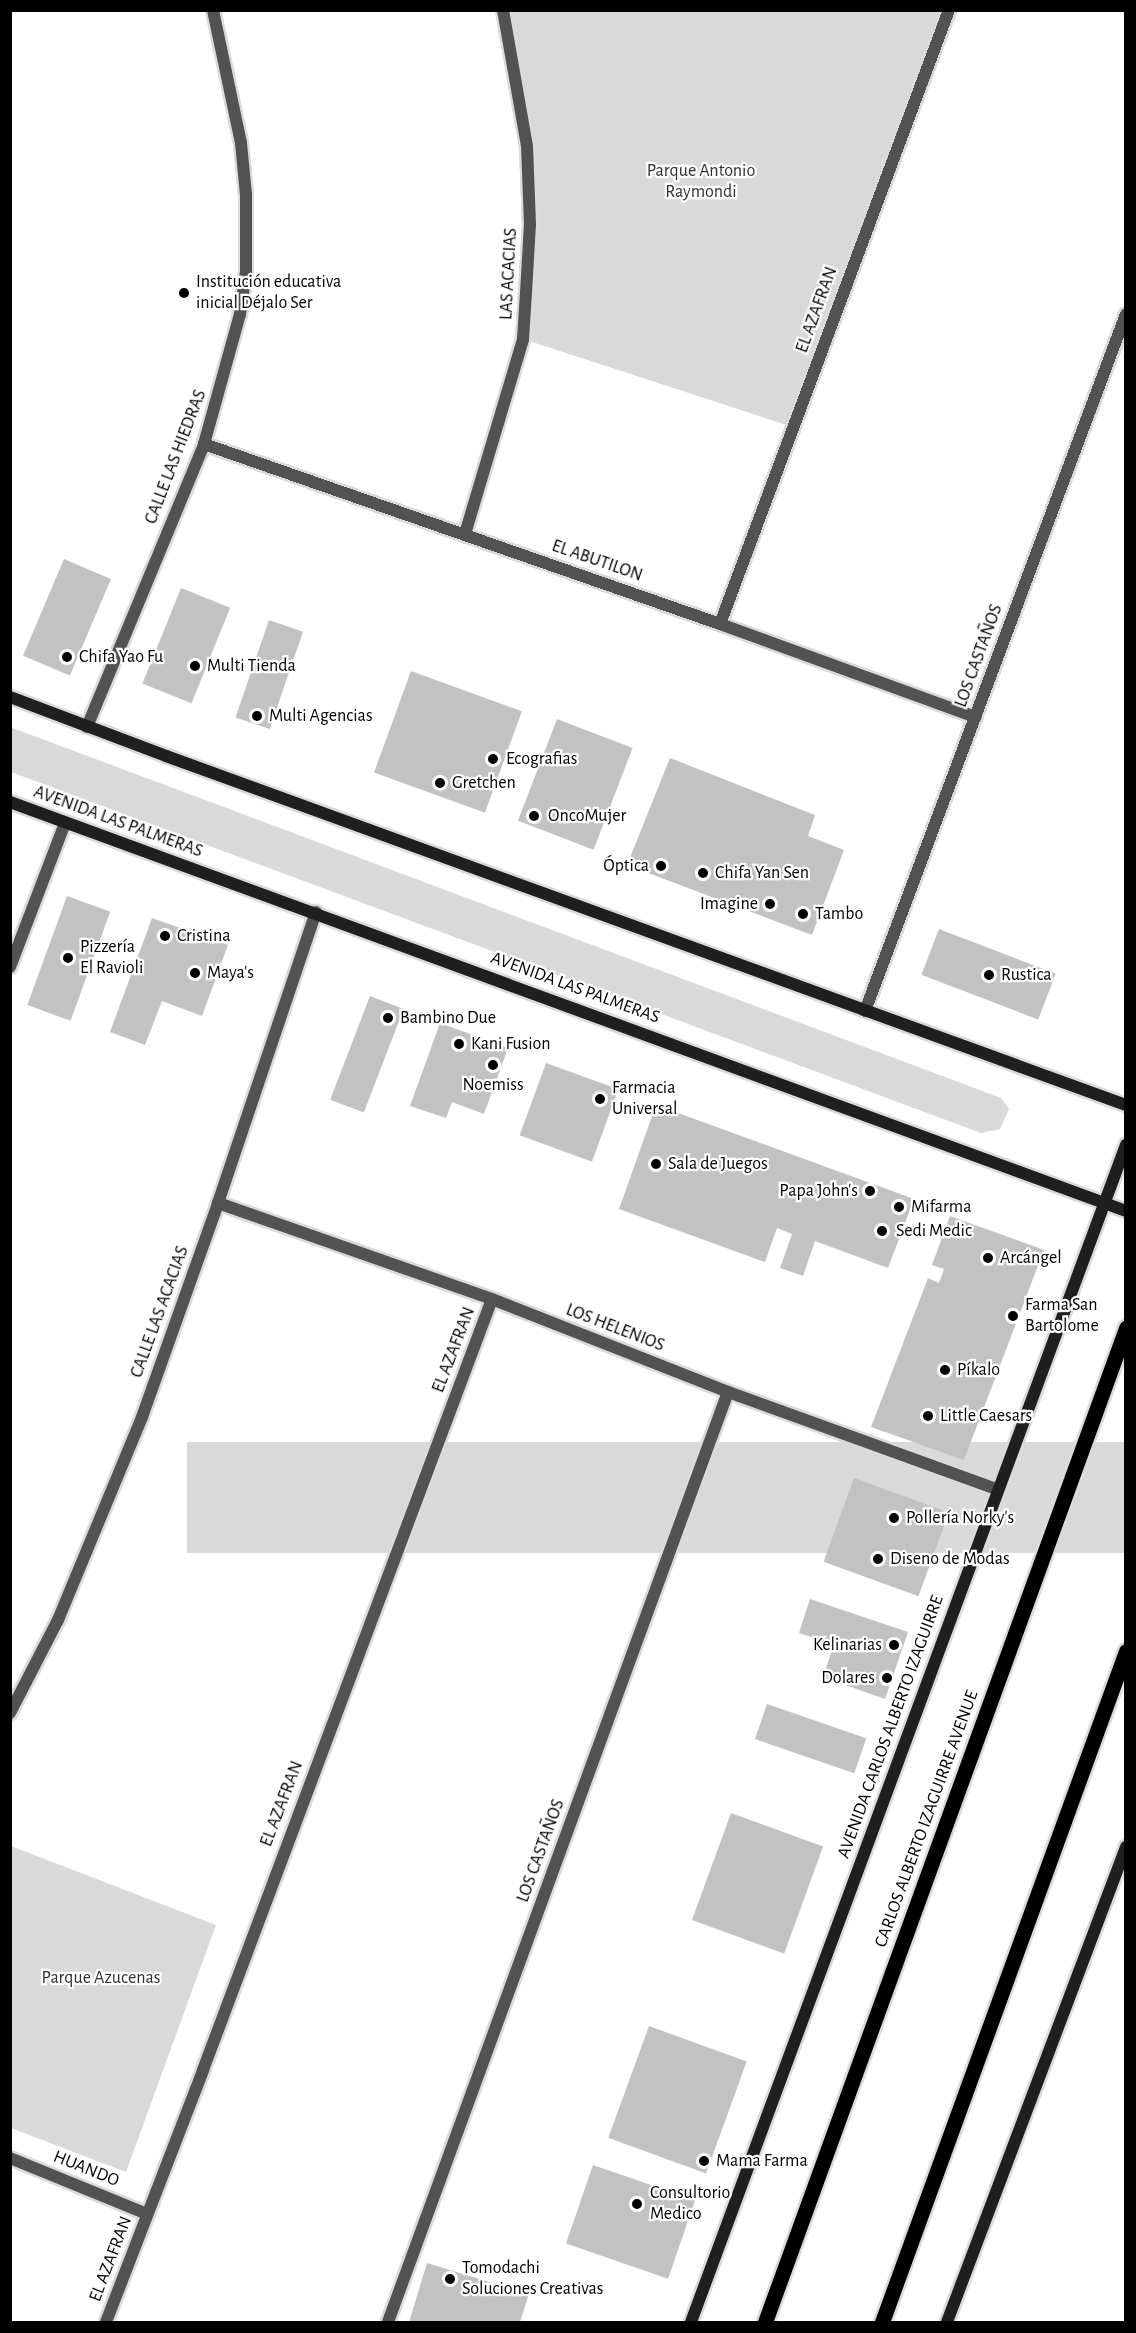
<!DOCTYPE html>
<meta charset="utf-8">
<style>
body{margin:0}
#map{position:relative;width:1136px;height:2333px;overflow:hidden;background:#fff;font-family:"Alegreya Sans",sans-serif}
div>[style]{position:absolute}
.green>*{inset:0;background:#d9d9d9;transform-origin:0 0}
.building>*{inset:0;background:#c2c2c2;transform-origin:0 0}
.roads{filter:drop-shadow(2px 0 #dbdbdb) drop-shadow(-2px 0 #dbdbdb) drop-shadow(0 2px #dbdbdb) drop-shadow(0 -2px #dbdbdb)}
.street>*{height:12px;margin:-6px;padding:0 6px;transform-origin:6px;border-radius:6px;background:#525252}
.secondary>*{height:12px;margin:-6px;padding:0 6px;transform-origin:6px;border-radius:6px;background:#1f1f1f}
.primary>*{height:15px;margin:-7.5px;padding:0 7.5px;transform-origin:7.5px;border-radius:7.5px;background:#000}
.dots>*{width:16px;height:16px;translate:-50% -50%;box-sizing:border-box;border:3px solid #fff;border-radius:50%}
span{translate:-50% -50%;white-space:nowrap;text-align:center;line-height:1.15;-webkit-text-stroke:4.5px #fff;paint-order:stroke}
.park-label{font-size:18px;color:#303030}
.street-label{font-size:18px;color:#000}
.poi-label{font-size:18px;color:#000}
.left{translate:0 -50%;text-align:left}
.right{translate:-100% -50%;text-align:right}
.frame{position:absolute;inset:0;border:12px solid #000;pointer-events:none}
</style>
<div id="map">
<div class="green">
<div style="clip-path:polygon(503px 11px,949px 11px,793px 427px,523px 339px,529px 185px)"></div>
<div style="clip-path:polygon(10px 727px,1001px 1098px,1009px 1109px,1000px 1129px,981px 1133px,11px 772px)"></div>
<div style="left:1125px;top:1442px;width:111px;height:938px;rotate:90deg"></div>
<div style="clip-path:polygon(11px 1846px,216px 1925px,126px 2172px,11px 2128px)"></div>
</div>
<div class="building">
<div style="left:64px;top:559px;width:51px;height:105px;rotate:23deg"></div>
<div style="left:181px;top:588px;width:53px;height:103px;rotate:22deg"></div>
<div style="left:269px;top:620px;width:36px;height:103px;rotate:19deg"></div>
<div style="left:411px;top:671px;width:118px;height:108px;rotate:20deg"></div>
<div style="left:557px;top:719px;width:81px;height:109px;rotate:21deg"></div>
<div style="clip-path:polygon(670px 758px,815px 815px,808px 836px,844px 850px,812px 935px,627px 865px)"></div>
<div style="left:67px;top:896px;width:46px;height:116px;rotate:20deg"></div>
<div style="clip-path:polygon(152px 918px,228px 945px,202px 1016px,162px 1001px,145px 1045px,110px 1032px)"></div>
<div style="left:939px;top:929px;width:125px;height:49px;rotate:21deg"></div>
<div style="left:370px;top:996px;width:36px;height:111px;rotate:21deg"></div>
<div style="clip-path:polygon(440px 1023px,508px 1048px,484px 1114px,452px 1102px,446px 1118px,410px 1106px)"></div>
<div style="left:546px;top:1063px;width:77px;height:77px;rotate:20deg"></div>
<div style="clip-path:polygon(656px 1105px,914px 1199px,888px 1268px,815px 1241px,803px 1276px,780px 1268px,792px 1234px,777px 1228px,765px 1262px,619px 1209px)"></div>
<div style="clip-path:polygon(950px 1216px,1044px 1250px,964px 1460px,871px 1427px,928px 1278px,939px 1283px,944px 1269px,932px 1265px)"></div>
<div style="left:854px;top:1478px;width:101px;height:89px;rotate:20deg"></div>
<div style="clip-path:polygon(810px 1599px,908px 1632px,885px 1699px,823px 1677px,834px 1644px,799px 1633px)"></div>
<div style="left:767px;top:1704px;width:105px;height:37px;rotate:19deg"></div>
<div style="left:731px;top:1813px;width:98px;height:114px;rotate:20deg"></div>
<div style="left:649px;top:2026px;width:104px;height:119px;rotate:20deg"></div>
<div style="left:593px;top:2165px;width:108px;height:83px;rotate:19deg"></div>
<div style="clip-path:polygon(427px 2263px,529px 2294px,520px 2322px,409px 2322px)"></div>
</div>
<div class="roads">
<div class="street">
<div style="left:204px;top:444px;width:546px;rotate:19.23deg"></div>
<div style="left:720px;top:624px;width:272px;rotate:20deg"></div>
<div style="left:465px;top:534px;width:203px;rotate:-73.4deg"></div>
<div style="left:523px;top:339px;width:46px;rotate:-86.3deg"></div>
<div style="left:526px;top:293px;width:69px;rotate:-86.7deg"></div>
<div style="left:530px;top:224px;width:78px;rotate:-92.2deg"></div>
<div style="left:527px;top:146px;width:138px;rotate:-100deg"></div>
<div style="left:720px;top:624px;width:655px;rotate:-69.55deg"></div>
<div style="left:87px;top:727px;width:306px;rotate:-67.5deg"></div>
<div style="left:204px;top:444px;width:135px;rotate:-74.5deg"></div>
<div style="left:240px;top:314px;width:42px;rotate:-81.9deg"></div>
<div style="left:246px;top:272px;width:77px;rotate:-90deg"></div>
<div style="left:246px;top:195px;width:52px;rotate:-95.5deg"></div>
<div style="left:241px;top:143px;width:136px;rotate:-101.9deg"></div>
<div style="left:10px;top:967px;width:154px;rotate:-69.1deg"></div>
<div style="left:865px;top:1011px;width:744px;rotate:-69.47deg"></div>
<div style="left:218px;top:1203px;width:290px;rotate:19.3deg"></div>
<div style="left:492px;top:1299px;width:254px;rotate:21.5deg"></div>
<div style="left:728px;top:1392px;width:287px;rotate:19.9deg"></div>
<div style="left:10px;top:1713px;width:105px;rotate:-62.7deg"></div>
<div style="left:58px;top:1620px;width:220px;rotate:-67.5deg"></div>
<div style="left:142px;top:1417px;width:227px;rotate:-70.4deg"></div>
<div style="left:218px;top:1203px;width:307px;rotate:-71.4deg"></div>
<div style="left:10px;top:2158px;width:148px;rotate:22.2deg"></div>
<div style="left:106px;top:2322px;width:270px;rotate:-68.9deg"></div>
<div style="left:203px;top:2070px;width:823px;rotate:-69.45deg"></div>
<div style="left:388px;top:2322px;width:990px;rotate:-69.92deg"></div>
</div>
<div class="secondary">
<div style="left:10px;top:697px;width:167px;rotate:20.7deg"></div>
<div style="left:166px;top:756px;width:1021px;rotate:19.98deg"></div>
<div style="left:10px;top:802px;width:1189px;rotate:20.13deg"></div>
<div style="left:691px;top:2322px;width:1255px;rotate:-69.72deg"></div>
<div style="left:947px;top:2322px;width:508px;rotate:-69.35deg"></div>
</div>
<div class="primary">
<div style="left:765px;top:2322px;width:1058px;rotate:-70.04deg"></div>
<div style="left:882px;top:2322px;width:714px;rotate:-70.02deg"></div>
</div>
</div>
<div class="dots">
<div style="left:184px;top:293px;background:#000"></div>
<div style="left:67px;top:657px;background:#000"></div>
<div style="left:195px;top:666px;background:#000"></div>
<div style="left:257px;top:716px;background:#000"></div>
<div style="left:493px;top:759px;background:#000"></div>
<div style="left:440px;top:783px;background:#000"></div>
<div style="left:534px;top:816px;background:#000"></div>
<div style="left:661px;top:866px;background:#000"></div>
<div style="left:703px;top:873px;background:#000"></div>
<div style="left:770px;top:904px;background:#000"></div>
<div style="left:803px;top:914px;background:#000"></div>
<div style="left:165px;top:936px;background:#000"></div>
<div style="left:68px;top:958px;background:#000"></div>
<div style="left:195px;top:973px;background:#000"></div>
<div style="left:989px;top:975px;background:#000"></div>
<div style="left:388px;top:1018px;background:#000"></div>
<div style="left:459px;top:1044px;background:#000"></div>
<div style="left:493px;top:1065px;background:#000"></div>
<div style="left:600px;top:1099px;background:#000"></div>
<div style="left:656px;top:1164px;background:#000"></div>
<div style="left:870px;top:1191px;background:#000"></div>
<div style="left:899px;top:1207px;background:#000"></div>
<div style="left:882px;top:1231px;background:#000"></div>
<div style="left:988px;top:1258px;background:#000"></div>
<div style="left:1013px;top:1316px;background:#000"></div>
<div style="left:945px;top:1370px;background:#000"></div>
<div style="left:928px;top:1416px;background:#000"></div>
<div style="left:894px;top:1518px;background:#000"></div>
<div style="left:878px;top:1559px;background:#000"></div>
<div style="left:894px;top:1645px;background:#000"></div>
<div style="left:887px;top:1678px;background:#000"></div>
<div style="left:704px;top:2161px;background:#000"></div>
<div style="left:637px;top:2204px;background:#000"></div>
<div style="left:450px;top:2279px;background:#000"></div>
</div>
<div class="park-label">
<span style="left:701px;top:182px">Parque Antonio<br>Raymondi</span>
<span style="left:101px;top:1978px">Parque Azucenas</span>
</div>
<div class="street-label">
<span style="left:509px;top:274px;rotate:-87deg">LAS ACACIAS</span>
<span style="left:817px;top:310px;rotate:-70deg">EL AZAFRAN</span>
<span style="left:176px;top:457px;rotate:-69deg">CALLE LAS HIEDRAS</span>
<span style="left:597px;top:561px;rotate:19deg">EL ABUTILON</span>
<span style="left:979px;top:656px;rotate:-70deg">LOS CASTAÑOS</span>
<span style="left:118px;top:822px;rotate:20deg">AVENIDA LAS PALMERAS</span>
<span style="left:575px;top:988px;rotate:20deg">AVENIDA LAS PALMERAS</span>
<span style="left:160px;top:1312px;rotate:-70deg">CALLE LAS ACACIAS</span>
<span style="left:615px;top:1328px;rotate:21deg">LOS HELENIOS</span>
<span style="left:454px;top:1350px;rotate:-69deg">EL AZAFRAN</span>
<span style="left:891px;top:1727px;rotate:-70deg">AVENIDA CARLOS ALBERTO IZAGUIRRE</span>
<span style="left:282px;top:1804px;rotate:-69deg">EL AZAFRAN</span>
<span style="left:927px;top:1819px;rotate:-70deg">CARLOS ALBERTO IZAGUIRRE AVENUE</span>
<span style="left:541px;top:1851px;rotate:-70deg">LOS CASTAÑOS</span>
<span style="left:86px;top:2169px;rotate:22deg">HUANDO</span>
<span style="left:111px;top:2259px;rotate:-69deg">EL AZAFRAN</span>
</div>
<div class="poi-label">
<span class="left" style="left:196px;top:293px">Institución educativa<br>inicial Déjalo Ser</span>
<span class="left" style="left:79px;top:657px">Chifa Yao Fu</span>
<span class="left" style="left:207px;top:666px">Multi Tienda</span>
<span class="left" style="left:269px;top:716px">Multi Agencias</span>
<span class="left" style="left:506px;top:759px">Ecografias</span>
<span class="left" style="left:452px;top:783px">Gretchen</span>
<span class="left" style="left:548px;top:816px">OncoMujer</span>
<span class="right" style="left:649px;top:866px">Óptica</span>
<span class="left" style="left:715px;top:873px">Chifa Yan Sen</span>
<span class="right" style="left:758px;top:904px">Imagine</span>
<span class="left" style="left:815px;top:914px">Tambo</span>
<span class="left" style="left:177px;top:936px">Cristina</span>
<span class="left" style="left:80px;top:958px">Pizzería<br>El Ravioli</span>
<span class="left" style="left:207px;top:973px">Maya's</span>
<span class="left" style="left:1001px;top:975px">Rustica</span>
<span class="left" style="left:400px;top:1018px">Bambino Due</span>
<span class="left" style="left:471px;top:1044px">Kani Fusion</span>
<span style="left:493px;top:1085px">Noemiss</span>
<span class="left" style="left:612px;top:1099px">Farmacia<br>Universal</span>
<span class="left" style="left:668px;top:1164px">Sala de Juegos</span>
<span class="right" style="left:858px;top:1191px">Papa John's</span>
<span class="left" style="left:911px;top:1207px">Mifarma</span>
<span class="left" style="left:896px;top:1231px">Sedi Medic</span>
<span class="left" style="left:1000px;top:1258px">Arcángel</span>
<span class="left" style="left:1025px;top:1316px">Farma San<br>Bartolome</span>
<span class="left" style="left:957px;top:1370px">Píkalo</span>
<span class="left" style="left:940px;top:1416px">Little Caesars</span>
<span class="left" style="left:906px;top:1518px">Pollería Norky's</span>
<span class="left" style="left:890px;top:1559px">Diseno de Modas</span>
<span class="right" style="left:882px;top:1645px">Kelinarias</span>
<span class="right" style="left:875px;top:1678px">Dolares</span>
<span class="left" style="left:716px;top:2161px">Mama Farma</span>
<span class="left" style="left:650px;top:2204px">Consultorio<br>Medico</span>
<span class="left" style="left:462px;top:2279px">Tomodachi<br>Soluciones Creativas</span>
</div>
<div class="frame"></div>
</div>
